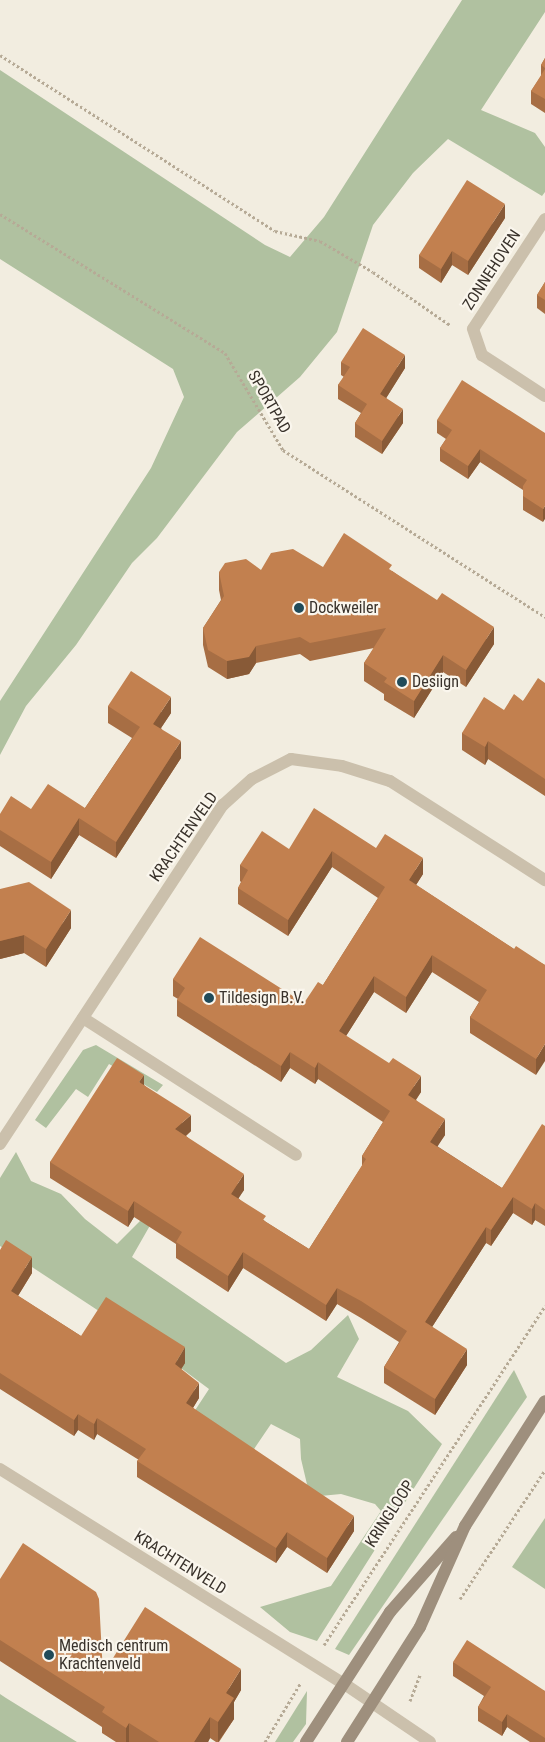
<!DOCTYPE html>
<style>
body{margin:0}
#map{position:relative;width:545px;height:1742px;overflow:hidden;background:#f2ede0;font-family:"Roboto Condensed",sans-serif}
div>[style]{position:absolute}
.green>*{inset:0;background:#b0c1a0}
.path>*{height:3px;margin-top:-1.5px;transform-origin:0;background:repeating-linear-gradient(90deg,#b6aa96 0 2.5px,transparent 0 5px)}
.street>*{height:12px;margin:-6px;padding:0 6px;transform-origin:6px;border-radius:6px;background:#cbc0ac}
.secondary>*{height:12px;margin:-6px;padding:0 6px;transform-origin:6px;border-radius:6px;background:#9e8f7d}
.wall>*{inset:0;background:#a76e44}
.shaded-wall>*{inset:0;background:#885a37}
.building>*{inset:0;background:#c2804f}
.dots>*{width:14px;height:14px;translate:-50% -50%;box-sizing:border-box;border:2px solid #faf6ed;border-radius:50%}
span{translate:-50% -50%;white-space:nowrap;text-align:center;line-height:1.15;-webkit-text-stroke:4.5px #faf6ed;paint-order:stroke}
.street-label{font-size:16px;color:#39322b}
.poi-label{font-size:16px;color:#39322b}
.left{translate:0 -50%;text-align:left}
</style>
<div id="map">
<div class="green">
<div style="clip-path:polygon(462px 0,545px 0,545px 12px,481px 110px,535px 133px,545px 147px,545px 192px,542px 196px,448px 139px,413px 173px,373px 225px,337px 332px,300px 377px,237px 432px,157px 538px,132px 563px,76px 645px,26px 706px,0 755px,0 701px,151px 468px,184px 397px,173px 369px,0 259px,0 70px,265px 245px,290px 257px,324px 217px)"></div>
<div style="clip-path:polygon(96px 1045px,163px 1085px,157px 1092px,109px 1064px,88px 1097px,76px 1089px,46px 1128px,35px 1120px,83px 1050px)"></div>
<div style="clip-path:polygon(16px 1152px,31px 1181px,61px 1194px,85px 1219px,117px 1244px,144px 1217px,152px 1222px,132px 1257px,286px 1363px,311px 1350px,348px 1315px,359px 1339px,337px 1377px,408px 1411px,442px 1444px,317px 1641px,290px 1632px,260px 1607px,331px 1586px,381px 1511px,375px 1504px,341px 1494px,310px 1497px,301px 1459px,300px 1439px,271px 1424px,250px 1455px,192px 1415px,209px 1389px,146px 1342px,0 1246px,0 1178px)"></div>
<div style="clip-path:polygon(514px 1370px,527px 1397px,349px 1655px,335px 1649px)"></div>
<div style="clip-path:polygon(545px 1518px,545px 1589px,512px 1567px)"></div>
<div style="clip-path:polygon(307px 1691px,306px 1724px,293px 1742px,275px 1742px)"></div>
<div style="clip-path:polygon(0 1694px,6px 1698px,77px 1742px,0 1742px)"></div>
</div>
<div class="path">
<div style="left:0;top:55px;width:326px;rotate:32.6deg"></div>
<div style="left:275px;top:231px;width:46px;rotate:12.5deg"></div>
<div style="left:320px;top:241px;width:61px;rotate:30.3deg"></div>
<div style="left:373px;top:272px;width:93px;rotate:34.5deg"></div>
<div style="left:0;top:214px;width:264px;rotate:31.7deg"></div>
<div style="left:225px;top:353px;width:113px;rotate:59.1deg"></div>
<div style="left:283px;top:450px;width:311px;rotate:32.5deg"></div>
<div style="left:460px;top:1599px;width:154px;rotate:-56.6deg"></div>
<div style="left:324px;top:1645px;width:405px;rotate:-56.9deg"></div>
<div style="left:410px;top:1701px;width:28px;rotate:-69deg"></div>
<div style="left:265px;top:1742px;width:68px;rotate:-58.9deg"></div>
</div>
<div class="street">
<div style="left:545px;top:219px;width:131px;rotate:123.2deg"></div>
<div style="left:473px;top:329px;width:28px;rotate:71deg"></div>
<div style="left:482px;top:355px;width:75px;rotate:33.1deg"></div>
<div style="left:83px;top:1018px;width:253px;rotate:32.7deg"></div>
<div style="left:0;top:1144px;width:406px;rotate:-56.7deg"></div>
<div style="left:223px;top:805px;width:39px;rotate:-42deg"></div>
<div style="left:252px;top:779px;width:44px;rotate:-27.1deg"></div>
<div style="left:291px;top:759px;width:51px;rotate:7.8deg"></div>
<div style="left:342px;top:766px;width:50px;rotate:17.4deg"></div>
<div style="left:390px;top:781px;width:184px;rotate:32.6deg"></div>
<div style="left:0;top:1469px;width:404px;rotate:32deg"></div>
<div style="left:343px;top:1683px;width:105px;rotate:34.1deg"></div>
</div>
<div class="secondary">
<div style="left:306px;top:1742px;width:155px;rotate:-57.1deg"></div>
<div style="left:390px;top:1612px;width:100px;rotate:-48.7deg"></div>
<div style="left:347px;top:1742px;width:136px;rotate:-57.6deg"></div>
<div style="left:420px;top:1627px;width:111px;rotate:-66deg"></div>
<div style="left:465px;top:1526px;width:148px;rotate:-57.4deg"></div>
</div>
<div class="wall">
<div style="clip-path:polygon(545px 58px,545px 113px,531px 104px,531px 91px,541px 76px,541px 65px)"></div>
<div style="clip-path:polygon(505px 218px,468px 275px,452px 265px,441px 283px,419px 268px,419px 255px)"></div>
<div style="clip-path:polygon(545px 282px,545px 314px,537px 308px,537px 295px)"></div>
<div style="clip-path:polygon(341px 362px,405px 368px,386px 398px,403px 423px,382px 454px,355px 437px,355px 423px,361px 413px,338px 399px,338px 385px,344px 377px,341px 375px)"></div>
<div style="clip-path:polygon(437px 420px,545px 433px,543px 522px,523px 510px,523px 490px,480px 462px,468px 479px,440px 461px,440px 448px,446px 439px,437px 433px)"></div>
<div style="clip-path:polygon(323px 567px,392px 571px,494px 644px,466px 687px,443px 672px,414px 718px,384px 700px,384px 694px,364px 681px,364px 663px,374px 648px,310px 661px,300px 654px,256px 663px,249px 674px,227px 679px,208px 667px,203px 645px,203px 628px,221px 600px,219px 590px,219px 572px)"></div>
<div style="clip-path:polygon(545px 683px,545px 796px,488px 759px,485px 765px,462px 750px,462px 733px,523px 701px)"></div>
<div style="clip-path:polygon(108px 706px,171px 713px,161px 728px,181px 758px,116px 858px,79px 835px,51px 879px,0 846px,0 814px,31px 809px,85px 808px,132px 738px,108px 723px)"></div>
<div style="clip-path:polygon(376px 848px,423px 874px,416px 885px,514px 949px,545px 965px,536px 1075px,470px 1033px,470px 1017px,479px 1002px,432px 972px,406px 1013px,374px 992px,346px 1036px,421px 1092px,416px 1100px,445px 1135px,437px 1146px,502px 1188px,545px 1126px,545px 1226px,535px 1220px,532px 1225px,513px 1213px,491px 1246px,486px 1243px,432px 1327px,467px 1365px,435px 1415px,384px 1383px,384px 1367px,399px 1342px,361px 1318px,337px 1304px,326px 1321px,243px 1268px,228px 1292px,176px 1258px,176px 1244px,134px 1217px,128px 1227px,50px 1178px,50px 1162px,144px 1085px,191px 1131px,186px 1136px,244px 1190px,238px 1198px,266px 1222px,309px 1249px,362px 1166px,362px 1156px,383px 1122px,318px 1079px,315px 1084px,290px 1068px,281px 1082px,177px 1016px,177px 1000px,178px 999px,173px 996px,173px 979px,304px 1003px,323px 985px,378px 898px,332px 867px,288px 936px,238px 904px,238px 888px,241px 882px,240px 881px,240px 865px,289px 849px)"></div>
<div style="clip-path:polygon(0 889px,71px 928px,46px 967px,24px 953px,0 959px)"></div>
<div style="clip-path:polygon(0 1250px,32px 1273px,18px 1296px,81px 1336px,185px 1363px,181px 1369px,199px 1398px,193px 1408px,354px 1531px,327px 1573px,287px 1547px,276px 1563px,137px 1477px,137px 1461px,139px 1460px,97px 1434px,94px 1440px,78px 1430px,74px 1436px,0 1389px)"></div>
<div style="clip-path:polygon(0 1579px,103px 1674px,241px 1690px,234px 1702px,234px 1719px,219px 1742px,216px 1742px,210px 1738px,208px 1742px,116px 1742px,102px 1733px,102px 1727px,0 1661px)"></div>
<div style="clip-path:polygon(453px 1662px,545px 1691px,545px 1742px,530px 1742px,507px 1727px,502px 1736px,478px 1721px,478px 1707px,484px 1696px,453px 1676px)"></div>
</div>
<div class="shaded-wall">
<div style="clip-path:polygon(505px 204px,505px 218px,468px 275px,468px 261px)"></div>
<div style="clip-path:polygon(452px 251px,452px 265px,441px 283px,441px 269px)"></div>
<div style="clip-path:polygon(405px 355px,405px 368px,380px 408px,380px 394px)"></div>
<div style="clip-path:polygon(403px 409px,403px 423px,382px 454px,382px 441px)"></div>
<div style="clip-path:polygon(480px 449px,480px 462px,468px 479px,468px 466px)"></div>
<div style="clip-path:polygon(545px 506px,545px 519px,543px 522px,543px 509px)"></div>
<div style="clip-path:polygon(494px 627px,494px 644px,466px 687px,466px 670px)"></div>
<div style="clip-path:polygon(256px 646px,256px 663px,249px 674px,227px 679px,227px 661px)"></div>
<div style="clip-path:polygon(443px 655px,443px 672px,414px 718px,414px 701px)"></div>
<div style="clip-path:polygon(171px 697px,171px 713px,153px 740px,153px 724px)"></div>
<div style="clip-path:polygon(181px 741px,181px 758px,116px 858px,116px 842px)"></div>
<div style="clip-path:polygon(488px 741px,488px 759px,485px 765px,485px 747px)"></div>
<div style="clip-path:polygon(79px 818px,79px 835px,51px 879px,51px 862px)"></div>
<div style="clip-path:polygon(332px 851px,332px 867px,288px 936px,288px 920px)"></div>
<div style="clip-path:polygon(423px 858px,423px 874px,409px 896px,409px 880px)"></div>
<div style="clip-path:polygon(71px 910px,71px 928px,46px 967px,46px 949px)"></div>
<div style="clip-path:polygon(24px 935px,24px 953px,0 959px,0 941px)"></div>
<div style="clip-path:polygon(432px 955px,432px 972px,406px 1013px,406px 997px)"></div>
<div style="clip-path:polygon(374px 976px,374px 992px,339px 1047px,339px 1031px)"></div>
<div style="clip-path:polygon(545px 1044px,545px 1061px,536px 1075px,536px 1059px)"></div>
<div style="clip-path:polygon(290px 1052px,290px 1068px,281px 1082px,281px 1066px)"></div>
<div style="clip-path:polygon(318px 1062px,318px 1079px,315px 1084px,315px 1068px)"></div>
<div style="clip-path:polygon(144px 1075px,144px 1091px,139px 1082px)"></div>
<div style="clip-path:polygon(421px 1076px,421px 1092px,408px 1111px,408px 1095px)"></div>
<div style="clip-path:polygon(191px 1115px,191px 1131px,175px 1145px,175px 1129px)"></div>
<div style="clip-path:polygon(445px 1119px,445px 1135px,430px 1158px,430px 1142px)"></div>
<div style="clip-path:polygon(244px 1174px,244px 1190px,231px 1210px,231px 1194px)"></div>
<div style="clip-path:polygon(513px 1197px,513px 1213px,491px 1246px,491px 1230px)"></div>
<div style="clip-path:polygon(134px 1201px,134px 1217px,128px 1227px,128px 1211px)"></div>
<div style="clip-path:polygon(535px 1203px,535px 1220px,532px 1225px,532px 1209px)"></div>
<div style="clip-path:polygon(486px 1227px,486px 1243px,425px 1338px,425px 1322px)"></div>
<div style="clip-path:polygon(243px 1252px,243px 1268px,228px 1292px,228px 1276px)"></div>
<div style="clip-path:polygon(32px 1257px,32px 1273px,11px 1307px,11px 1291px)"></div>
<div style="clip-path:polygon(337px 1288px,337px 1304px,326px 1321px,326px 1305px)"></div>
<div style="clip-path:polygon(185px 1347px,185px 1363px,175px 1379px,175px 1364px)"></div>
<div style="clip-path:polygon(467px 1349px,467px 1365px,435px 1415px,435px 1399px)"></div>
<div style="clip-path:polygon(199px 1383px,199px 1398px,186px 1419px,186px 1403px)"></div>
<div style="clip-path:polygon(78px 1414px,78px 1430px,74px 1436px,74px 1420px)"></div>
<div style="clip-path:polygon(97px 1418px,97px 1434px,94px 1440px,94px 1424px)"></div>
<div style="clip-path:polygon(354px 1516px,354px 1531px,327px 1573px,327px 1558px)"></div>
<div style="clip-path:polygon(287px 1532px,287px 1547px,276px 1563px,276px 1548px)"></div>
<div style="clip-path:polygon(241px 1669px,241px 1690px,234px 1702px,234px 1719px,218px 1742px,218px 1722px,226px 1693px)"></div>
<div style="clip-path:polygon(507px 1714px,507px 1727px,502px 1736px,502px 1722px)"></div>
<div style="clip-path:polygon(210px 1717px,210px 1738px,208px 1742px,194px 1742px)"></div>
<div style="clip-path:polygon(129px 1723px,129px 1742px,126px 1742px,126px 1728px)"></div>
</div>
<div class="building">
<div style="clip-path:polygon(545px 58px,545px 68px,541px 65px)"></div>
<div style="clip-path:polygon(545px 69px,545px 99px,531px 91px)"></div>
<div style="clip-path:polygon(467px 180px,505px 204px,468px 261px,452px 251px,441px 269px,419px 255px)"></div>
<div style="clip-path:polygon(545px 282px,545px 300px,537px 295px)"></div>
<div style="clip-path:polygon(363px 328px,405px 355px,380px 394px,403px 409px,382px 441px,355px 423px,367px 404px,338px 385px,350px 367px,341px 362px)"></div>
<div style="clip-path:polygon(462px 380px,545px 433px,545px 506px,543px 509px,523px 496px,523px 486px,527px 480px,480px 449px,468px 466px,440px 448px,452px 430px,437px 420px)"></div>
<div style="clip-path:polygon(344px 533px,392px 565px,389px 569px,437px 600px,442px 593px,494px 627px,466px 670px,443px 655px,414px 701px,384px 682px,387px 678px,364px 663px,386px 628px,310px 643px,300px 637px,256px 646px,249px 657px,227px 661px,208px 650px,203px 628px,224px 596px,219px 572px,225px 563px,246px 559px,261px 570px,271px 553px,293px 549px,323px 567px)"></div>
<div style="clip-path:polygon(131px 671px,171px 697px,153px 724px,181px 741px,116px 842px,79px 818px,51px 862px,0 830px,0 814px,11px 796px,31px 809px,48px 784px,85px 808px,140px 727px,108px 706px)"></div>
<div style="clip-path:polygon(538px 678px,545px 683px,545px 779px,488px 741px,485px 747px,462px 733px,484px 697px,504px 710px,514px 694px,523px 701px)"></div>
<div style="clip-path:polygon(314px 808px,376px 848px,385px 834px,423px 858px,409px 880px,514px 949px,516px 946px,545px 965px,545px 1044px,536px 1059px,470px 1017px,487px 990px,432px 955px,406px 997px,374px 976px,339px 1031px,389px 1063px,393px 1058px,421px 1076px,408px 1095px,445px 1119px,430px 1142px,502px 1188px,542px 1124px,545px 1126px,545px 1210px,535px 1203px,532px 1209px,513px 1197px,491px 1230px,486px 1227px,425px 1322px,467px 1349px,435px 1399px,384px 1367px,407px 1331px,361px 1301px,337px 1288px,326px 1305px,243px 1252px,228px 1276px,176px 1242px,182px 1232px,134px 1201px,128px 1211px,50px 1162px,117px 1058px,144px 1075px,139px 1082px,191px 1115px,175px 1129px,244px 1174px,231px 1194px,266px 1216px,263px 1220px,309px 1249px,366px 1159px,362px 1156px,390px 1111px,318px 1062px,315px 1068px,290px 1052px,281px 1066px,177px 1000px,185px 988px,173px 979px,200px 937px,304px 1003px,318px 982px,323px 985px,385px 887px,332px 851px,288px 920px,238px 888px,248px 870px,240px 865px,262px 831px,289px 849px)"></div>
<div style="clip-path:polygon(29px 882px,71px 910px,46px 949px,24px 935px,0 941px,0 889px)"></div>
<div style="clip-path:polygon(6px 1240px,32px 1257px,11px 1291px,81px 1336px,106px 1297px,185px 1347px,175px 1364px,199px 1383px,186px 1403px,354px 1516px,327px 1558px,287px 1532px,276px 1548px,137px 1461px,146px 1449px,97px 1418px,94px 1424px,78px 1414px,74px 1420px,0 1373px,0 1250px)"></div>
<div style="clip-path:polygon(23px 1543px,96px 1592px,99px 1599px,103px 1674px,145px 1607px,241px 1669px,226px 1693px,234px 1698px,218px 1722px,210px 1717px,194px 1742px,159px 1742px,129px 1723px,126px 1728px,102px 1712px,105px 1707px,0 1640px,0 1579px)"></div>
<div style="clip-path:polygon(467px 1640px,545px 1691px,545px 1738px,507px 1714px,502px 1722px,478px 1707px,491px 1687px,453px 1662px)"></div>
</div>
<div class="dots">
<div style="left:299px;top:608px;background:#214b59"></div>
<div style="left:402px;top:682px;background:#214b59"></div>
<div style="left:209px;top:998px;background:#214b59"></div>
<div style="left:49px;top:1655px;background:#214b59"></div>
</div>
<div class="street-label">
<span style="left:492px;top:270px;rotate:-57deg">ZONNEHOVEN</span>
<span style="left:269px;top:402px;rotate:60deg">SPORTPAD</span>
<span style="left:184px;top:837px;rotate:-55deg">KRACHTENVELD</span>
<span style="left:390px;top:1514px;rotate:-57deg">KRINGLOOP</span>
<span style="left:180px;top:1563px;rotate:32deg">KRACHTENVELD</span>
</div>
<div class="poi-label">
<span class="left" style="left:309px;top:608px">Dockweiler</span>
<span class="left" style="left:412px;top:682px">Desiign</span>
<span class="left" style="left:219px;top:998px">Tildesign B.V.</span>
<span class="left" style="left:59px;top:1655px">Medisch centrum<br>Krachtenveld</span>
</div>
</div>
